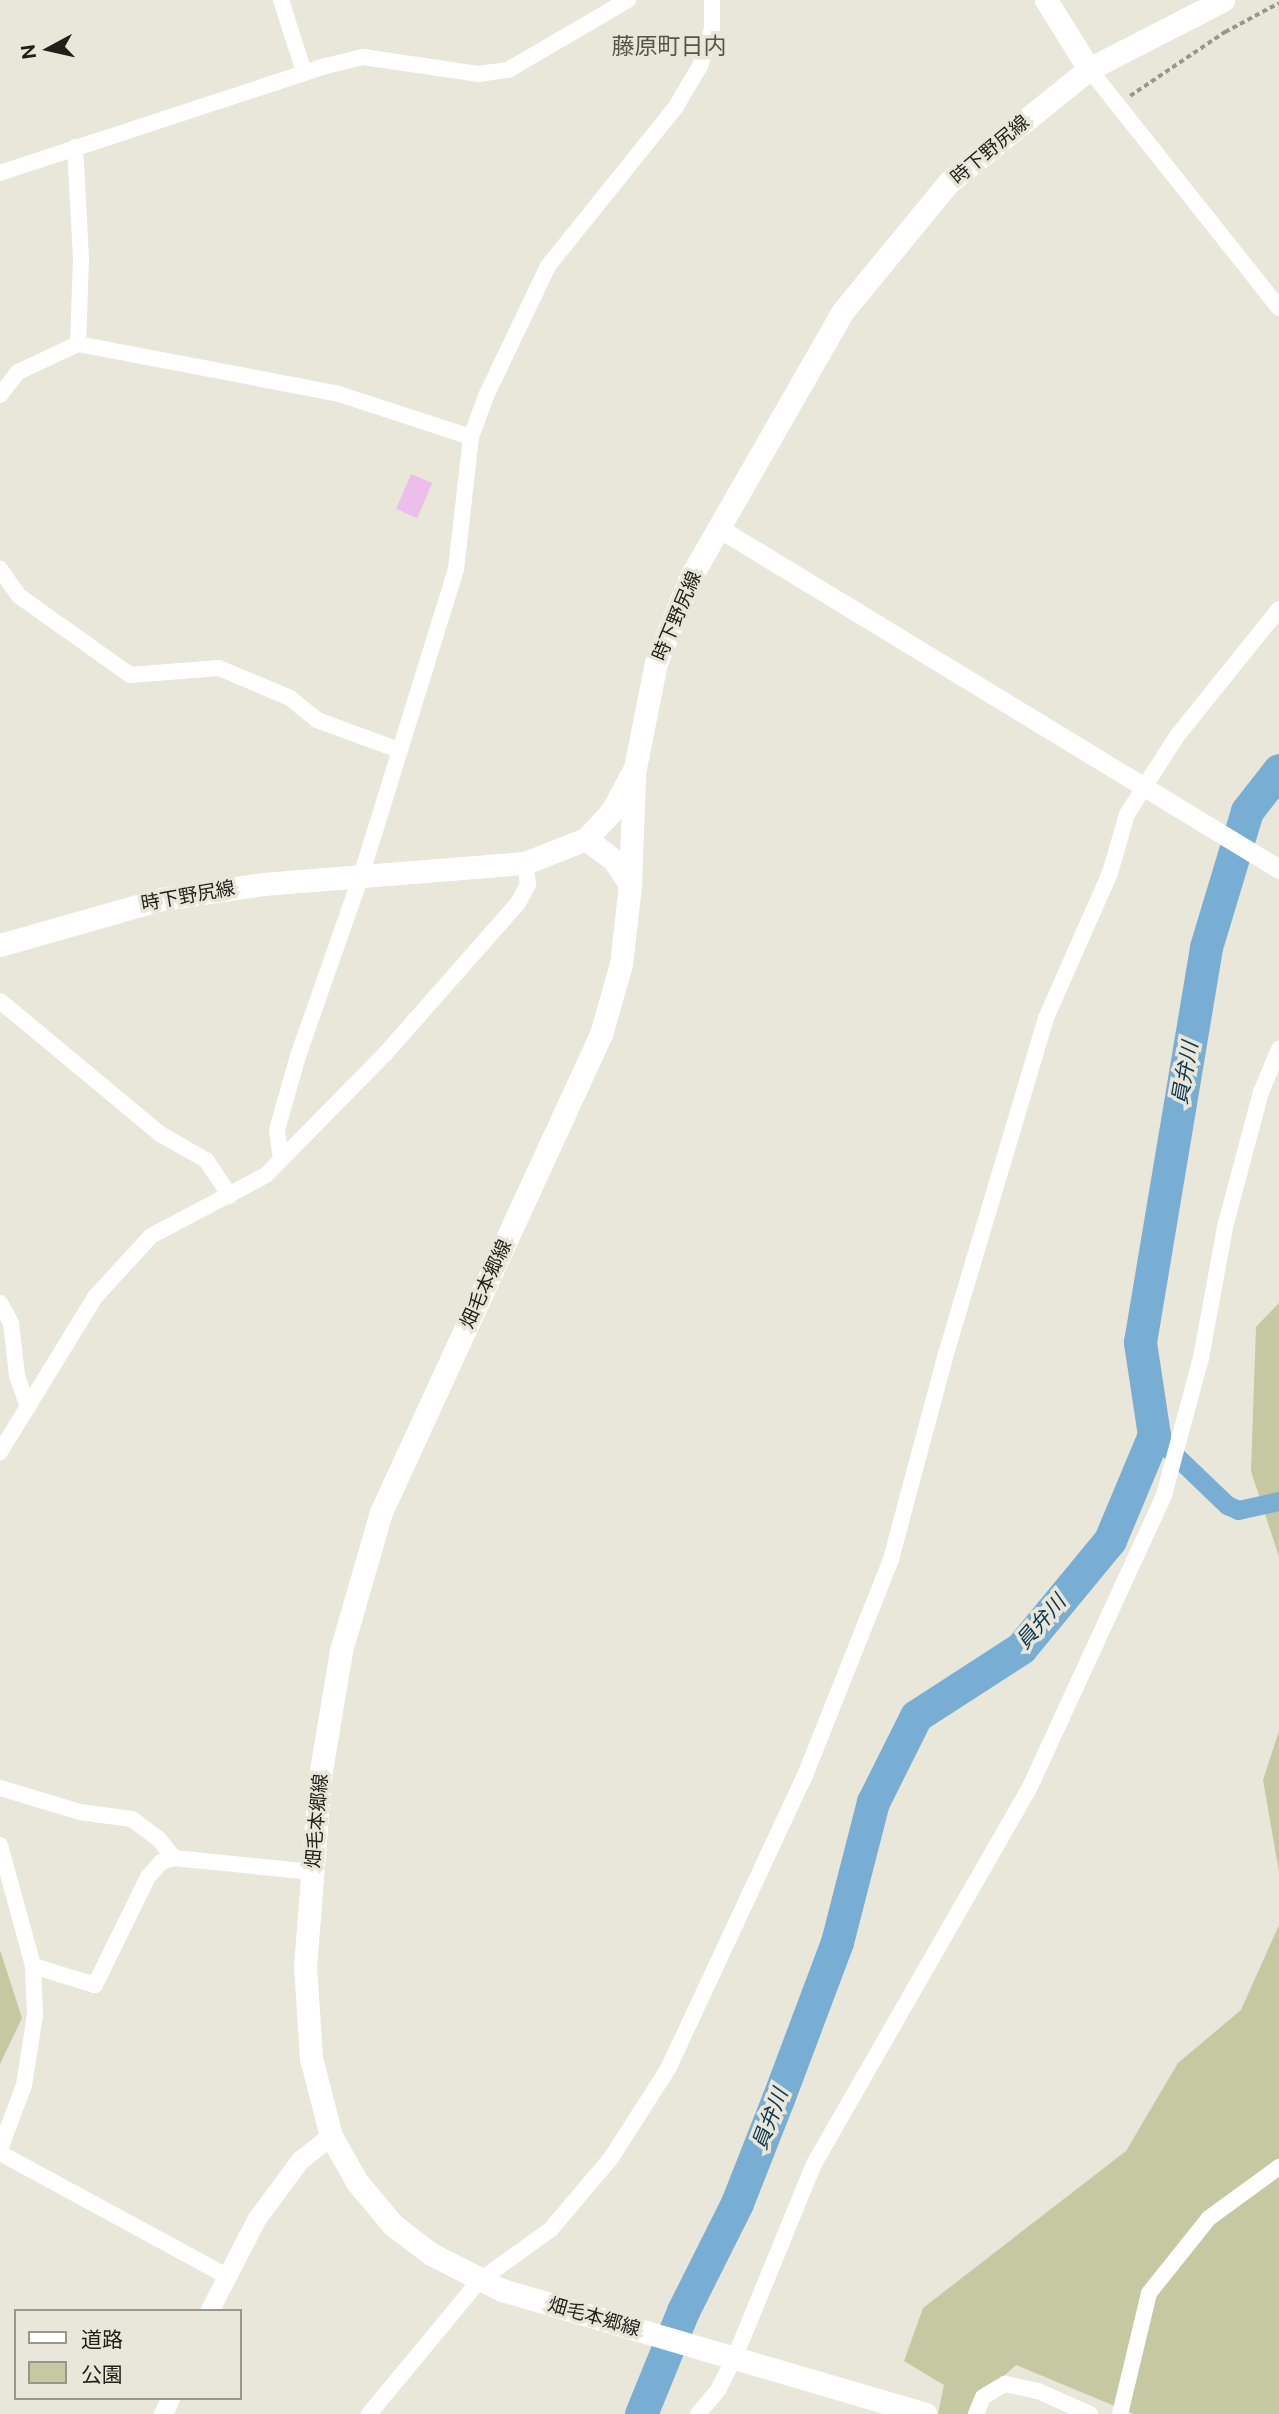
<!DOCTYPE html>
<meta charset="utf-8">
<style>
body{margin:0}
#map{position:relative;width:1279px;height:2414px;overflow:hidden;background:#e9e7da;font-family:"Public Sans","Noto Sans JP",sans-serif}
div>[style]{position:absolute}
.green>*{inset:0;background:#c5c8a1}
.canal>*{height:19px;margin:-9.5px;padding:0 9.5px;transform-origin:9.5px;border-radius:9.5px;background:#79aed4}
.river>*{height:33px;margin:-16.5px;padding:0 16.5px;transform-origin:16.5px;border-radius:16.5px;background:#79aed4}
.building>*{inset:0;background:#ebbeeb;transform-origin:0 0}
.path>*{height:3.5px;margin-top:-1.75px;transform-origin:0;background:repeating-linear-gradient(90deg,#99978d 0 5px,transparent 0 8.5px)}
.minor>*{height:16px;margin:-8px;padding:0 8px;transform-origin:8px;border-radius:8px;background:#fff}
.tertiary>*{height:19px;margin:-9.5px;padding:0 9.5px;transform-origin:9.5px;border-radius:9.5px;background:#fff}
.secondary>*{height:23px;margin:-11.5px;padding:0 11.5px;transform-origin:11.5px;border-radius:11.5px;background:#fff}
span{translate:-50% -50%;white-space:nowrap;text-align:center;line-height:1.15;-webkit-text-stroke:7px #e9e7da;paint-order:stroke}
.street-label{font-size:19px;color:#201f1a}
.water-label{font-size:21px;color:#0a354f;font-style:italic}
.quarter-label{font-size:23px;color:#57554a}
.legend{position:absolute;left:14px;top:2309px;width:228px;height:91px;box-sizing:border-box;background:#e9e7da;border:2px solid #99978d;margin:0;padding:9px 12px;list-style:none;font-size:21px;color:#201f1a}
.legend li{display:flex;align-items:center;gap:14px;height:35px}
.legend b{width:35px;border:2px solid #99978d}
.north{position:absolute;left:14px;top:14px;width:70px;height:70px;-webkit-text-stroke:5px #e9e7da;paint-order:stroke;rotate:262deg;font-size:19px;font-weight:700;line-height:28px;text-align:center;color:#201f1a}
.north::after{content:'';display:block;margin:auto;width:24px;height:32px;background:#201f1a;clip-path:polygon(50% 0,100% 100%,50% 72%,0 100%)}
</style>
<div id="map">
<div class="green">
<div style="clip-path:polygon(1279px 1303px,1279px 1557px,1251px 1471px,1256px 1327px)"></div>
<div style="clip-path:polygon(1279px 1731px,1279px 1872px,1263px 1780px)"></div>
<div style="clip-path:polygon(1279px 1925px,1279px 2414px,1134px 2414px,1016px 2365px,970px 2407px,972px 2414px,938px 2414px,944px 2385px,904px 2361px,923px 2308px,1126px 2151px,1178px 2063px,1241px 2010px)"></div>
<div style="clip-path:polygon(0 1950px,22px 2018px,0 2064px)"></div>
</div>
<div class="canal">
<div style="left:1154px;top:1435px;width:101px;rotate:43.8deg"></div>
<div style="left:1227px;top:1505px;width:12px;rotate:24deg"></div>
<div style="left:1238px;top:1510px;width:42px;rotate:-12.4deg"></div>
</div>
<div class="river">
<div style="left:641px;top:2414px;width:111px;rotate:-67.8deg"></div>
<div style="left:683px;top:2311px;width:121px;rotate:-63.4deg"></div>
<div style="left:737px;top:2203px;width:112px;rotate:-68.5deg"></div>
<div style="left:778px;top:2099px;width:168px;rotate:-69.4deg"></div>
<div style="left:837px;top:1942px;width:145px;rotate:-75.6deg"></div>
<div style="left:873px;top:1802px;width:96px;rotate:-63.4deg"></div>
<div style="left:916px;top:1716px;width:125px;rotate:-32.9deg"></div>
<div style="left:1021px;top:1648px;width:140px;rotate:-50.5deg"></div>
<div style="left:1110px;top:1540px;width:114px;rotate:-67.3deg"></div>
<div style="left:1154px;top:1435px;width:94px;rotate:-98.6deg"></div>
<div style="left:1140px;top:1342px;width:400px;rotate:-80.5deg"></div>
<div style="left:1206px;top:947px;width:142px;rotate:-73.2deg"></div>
<div style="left:1247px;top:811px;width:52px;rotate:-52deg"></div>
</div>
<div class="building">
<div style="left:411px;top:474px;width:23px;height:38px;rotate:23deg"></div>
</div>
<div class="path">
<div style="left:1130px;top:96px;width:115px;rotate:-34deg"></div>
<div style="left:1225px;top:32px;width:61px;rotate:-28.2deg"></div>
</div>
<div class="minor">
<div style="left:281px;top:0;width:76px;rotate:72.3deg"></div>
<div style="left:1089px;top:69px;width:305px;rotate:51.5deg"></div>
<div style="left:75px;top:147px;width:112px;rotate:86.9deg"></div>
<div style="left:81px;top:259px;width:85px;rotate:92deg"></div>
<div style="left:0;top:173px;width:339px;rotate:-18.2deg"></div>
<div style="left:322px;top:67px;width:42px;rotate:-13.7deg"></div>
<div style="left:363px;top:57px;width:116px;rotate:8.4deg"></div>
<div style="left:478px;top:74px;width:30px;rotate:-8deg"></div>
<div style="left:508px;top:70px;width:139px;rotate:-30.3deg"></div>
<div style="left:0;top:395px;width:29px;rotate:-52deg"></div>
<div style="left:18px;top:372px;width:66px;rotate:-25deg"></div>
<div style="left:78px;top:344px;width:263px;rotate:10.8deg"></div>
<div style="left:336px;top:393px;width:142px;rotate:18.1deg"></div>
<div style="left:0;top:569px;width:33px;rotate:55deg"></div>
<div style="left:19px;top:596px;width:136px;rotate:35.4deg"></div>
<div style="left:130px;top:675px;width:89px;rotate:-4.5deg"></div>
<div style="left:219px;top:668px;width:77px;rotate:22.9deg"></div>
<div style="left:290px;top:698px;width:35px;rotate:39deg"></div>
<div style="left:317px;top:720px;width:87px;rotate:20.1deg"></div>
<div style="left:0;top:1001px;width:208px;rotate:39.7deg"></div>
<div style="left:160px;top:1134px;width:53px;rotate:29.5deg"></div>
<div style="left:206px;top:1160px;width:43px;rotate:56.3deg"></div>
<div style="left:281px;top:1159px;width:29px;rotate:-98deg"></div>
<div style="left:277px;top:1130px;width:77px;rotate:-74.2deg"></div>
<div style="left:298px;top:1056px;width:191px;rotate:-70.7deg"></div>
<div style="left:361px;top:876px;width:321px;rotate:-72.8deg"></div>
<div style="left:456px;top:569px;width:133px;rotate:-83.5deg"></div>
<div style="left:471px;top:437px;width:44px;rotate:-69.9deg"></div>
<div style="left:486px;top:396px;width:144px;rotate:-64.5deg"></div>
<div style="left:548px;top:266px;width:203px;rotate:-51.2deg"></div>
<div style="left:675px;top:108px;width:49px;rotate:-59.2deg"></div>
<div style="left:700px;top:66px;width:38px;rotate:-72deg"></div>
<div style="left:712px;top:30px;width:30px;rotate:-90deg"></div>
<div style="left:0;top:1303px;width:23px;rotate:61deg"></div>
<div style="left:11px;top:1323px;width:53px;rotate:83.5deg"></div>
<div style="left:17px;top:1376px;width:33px;rotate:70deg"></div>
<div style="left:0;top:1452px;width:182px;rotate:-58.5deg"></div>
<div style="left:95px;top:1297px;width:83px;rotate:-47.4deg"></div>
<div style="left:151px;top:1236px;width:130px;rotate:-27.9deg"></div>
<div style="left:266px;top:1175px;width:170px;rotate:-45.5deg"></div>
<div style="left:385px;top:1054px;width:201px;rotate:-48.6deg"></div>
<div style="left:518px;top:903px;width:21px;rotate:-62deg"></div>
<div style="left:528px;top:884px;width:21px;rotate:-98deg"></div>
<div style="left:0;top:1788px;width:84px;rotate:16.7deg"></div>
<div style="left:80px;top:1812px;width:52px;rotate:7.7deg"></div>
<div style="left:132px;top:1819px;width:34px;rotate:37deg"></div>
<div style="left:159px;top:1839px;width:24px;rotate:52deg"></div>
<div style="left:0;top:1845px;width:125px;rotate:74.7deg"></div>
<div style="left:33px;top:1966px;width:49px;rotate:87.7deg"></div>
<div style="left:35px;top:2015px;width:71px;rotate:98.9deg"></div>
<div style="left:24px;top:2085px;width:68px;rotate:110.6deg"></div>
<div style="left:33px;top:1966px;width:65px;rotate:17deg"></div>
<div style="left:95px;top:1985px;width:120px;rotate:-63.9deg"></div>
<div style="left:148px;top:1877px;width:20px;rotate:-49deg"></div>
<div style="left:161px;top:1862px;width:14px;rotate:-17deg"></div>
<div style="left:174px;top:1858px;width:139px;rotate:5.8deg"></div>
<div style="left:0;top:2153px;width:256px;rotate:28.5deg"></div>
<div style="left:369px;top:2414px;width:173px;rotate:-50.4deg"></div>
<div style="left:479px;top:2281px;width:89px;rotate:-35.8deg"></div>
<div style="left:551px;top:2229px;width:93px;rotate:-49.8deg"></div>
<div style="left:611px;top:2158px;width:106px;rotate:-57.4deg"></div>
<div style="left:668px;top:2069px;width:321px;rotate:-65deg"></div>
<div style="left:804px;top:1778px;width:236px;rotate:-68.3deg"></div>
<div style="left:891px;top:1559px;width:209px;rotate:-75deg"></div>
<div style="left:945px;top:1357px;width:354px;rotate:-73.4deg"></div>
<div style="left:1046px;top:1018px;width:158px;rotate:-66.2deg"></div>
<div style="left:1110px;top:873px;width:61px;rotate:-73.9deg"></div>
<div style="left:1127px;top:814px;width:93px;rotate:-57.3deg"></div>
<div style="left:1177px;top:736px;width:163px;rotate:-51.2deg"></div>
<div style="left:698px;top:2414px;width:31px;rotate:-50deg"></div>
<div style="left:718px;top:2390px;width:35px;rotate:-63deg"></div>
<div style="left:734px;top:2359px;width:211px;rotate:-67.7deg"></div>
<div style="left:814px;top:2164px;width:432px;rotate:-60.2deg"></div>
<div style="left:1029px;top:1789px;width:324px;rotate:-65.3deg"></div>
<div style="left:1164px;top:1495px;width:142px;rotate:-74.9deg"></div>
<div style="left:1201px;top:1358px;width:133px;rotate:-79.6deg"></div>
<div style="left:1225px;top:1227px;width:140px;rotate:-75.1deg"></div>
<div style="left:1261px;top:1092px;width:47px;rotate:-67.3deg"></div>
<div style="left:976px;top:2414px;width:18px;rotate:-68deg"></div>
<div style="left:983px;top:2397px;width:26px;rotate:-31deg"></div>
<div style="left:1005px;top:2384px;width:34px;rotate:12deg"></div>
<div style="left:1038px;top:2391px;width:57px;rotate:23.9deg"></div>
<div style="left:1120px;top:2414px;width:124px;rotate:-76.5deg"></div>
<div style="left:1149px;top:2293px;width:96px;rotate:-51.3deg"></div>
<div style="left:1209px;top:2218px;width:87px;rotate:-36.1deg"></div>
</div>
<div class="tertiary">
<div style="left:720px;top:529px;width:654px;rotate:31.31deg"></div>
<div style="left:209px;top:2311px;width:105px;rotate:-62.7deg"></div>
<div style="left:257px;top:2218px;width:72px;rotate:-53.4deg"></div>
<div style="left:300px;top:2160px;width:39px;rotate:-38deg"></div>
<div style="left:163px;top:2414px;width:17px;rotate:-66deg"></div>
</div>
<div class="secondary">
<div style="left:1046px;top:0;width:81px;rotate:58.1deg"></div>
<div style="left:586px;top:839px;width:35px;rotate:37deg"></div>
<div style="left:614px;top:860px;width:30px;rotate:57deg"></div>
<div style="left:630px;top:885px;width:80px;rotate:96.5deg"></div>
<div style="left:621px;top:964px;width:73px;rotate:105.9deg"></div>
<div style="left:601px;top:1034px;width:526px;rotate:114.71deg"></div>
<div style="left:381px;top:1512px;width:145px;rotate:106.1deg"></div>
<div style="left:341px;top:1651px;width:127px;rotate:99.5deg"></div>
<div style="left:320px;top:1776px;width:190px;rotate:94.5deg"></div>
<div style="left:305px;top:1965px;width:93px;rotate:86.3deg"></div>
<div style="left:311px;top:2058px;width:81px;rotate:75.6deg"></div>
<div style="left:331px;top:2136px;width:53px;rotate:60.5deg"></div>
<div style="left:357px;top:2182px;width:56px;rotate:50.1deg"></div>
<div style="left:393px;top:2225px;width:48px;rotate:37.3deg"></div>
<div style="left:431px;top:2254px;width:80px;rotate:26.9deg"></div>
<div style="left:502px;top:2290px;width:441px;rotate:16.3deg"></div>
<div style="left:630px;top:885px;width:110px;rotate:-87.9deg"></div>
<div style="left:0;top:945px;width:168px;rotate:-15.9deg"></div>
<div style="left:162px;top:899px;width:102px;rotate:-8.4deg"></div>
<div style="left:263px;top:884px;width:263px;rotate:-4.6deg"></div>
<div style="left:525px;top:863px;width:66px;rotate:-21.5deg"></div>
<div style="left:586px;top:839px;width:38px;rotate:-47deg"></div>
<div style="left:612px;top:811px;width:49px;rotate:-61.9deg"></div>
<div style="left:635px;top:768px;width:107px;rotate:-78.7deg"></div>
<div style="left:656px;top:663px;width:92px;rotate:-68.2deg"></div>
<div style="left:690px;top:578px;width:308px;rotate:-60.2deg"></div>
<div style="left:843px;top:311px;width:167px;rotate:-50.6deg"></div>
<div style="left:949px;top:182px;width:180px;rotate:-38.9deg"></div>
<div style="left:1089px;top:69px;width:151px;rotate:-27.2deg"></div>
</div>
<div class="street-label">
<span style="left:990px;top:150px;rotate:-40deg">時下野尻線</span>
<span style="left:677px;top:616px;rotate:-67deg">時下野尻線</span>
<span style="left:188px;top:896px;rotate:-10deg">時下野尻線</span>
<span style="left:486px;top:1284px;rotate:-65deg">畑毛本郷線</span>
<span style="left:317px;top:1821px;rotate:-85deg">畑毛本郷線</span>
<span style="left:594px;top:2317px;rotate:16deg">畑毛本郷線</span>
</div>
<div class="water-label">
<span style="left:1185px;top:1073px;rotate:-80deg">員弁川</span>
<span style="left:1041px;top:1622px;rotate:-49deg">員弁川</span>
<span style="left:770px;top:2119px;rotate:-69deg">員弁川</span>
</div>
<div class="quarter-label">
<span style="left:669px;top:46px">藤原町日内</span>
</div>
<ul class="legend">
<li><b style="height:9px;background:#fff"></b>道路</li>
<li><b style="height:19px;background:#c5c8a1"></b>公園</li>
</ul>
<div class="north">N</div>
</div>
